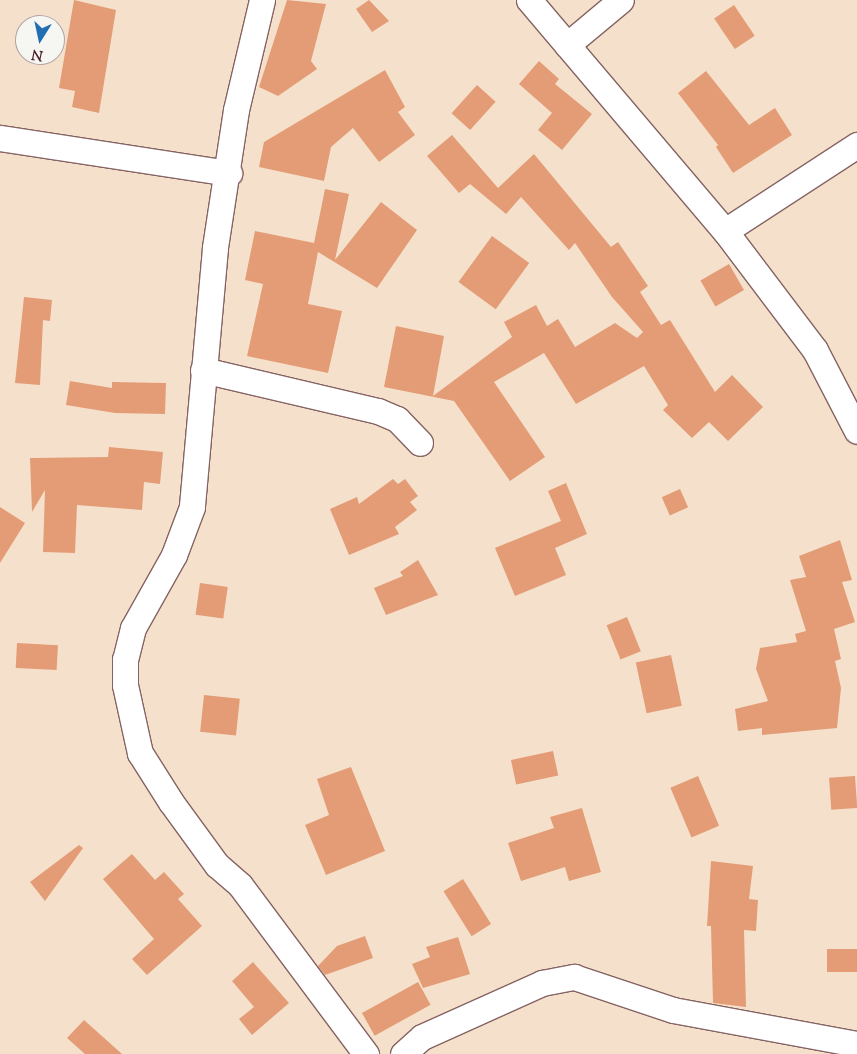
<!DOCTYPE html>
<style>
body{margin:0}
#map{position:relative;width:857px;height:1054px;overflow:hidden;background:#f5e1cb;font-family:"Sorts Mill Goudy",serif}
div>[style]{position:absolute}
.building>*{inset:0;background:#e39c76;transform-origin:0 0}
.roads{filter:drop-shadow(1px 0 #866363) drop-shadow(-1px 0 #866363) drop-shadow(0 1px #866363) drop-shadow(0 -1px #866363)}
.minor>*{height:25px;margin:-12.5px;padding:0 12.5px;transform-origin:12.5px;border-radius:12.5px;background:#fff}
span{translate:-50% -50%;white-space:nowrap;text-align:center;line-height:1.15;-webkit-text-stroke:4px #f6f6f2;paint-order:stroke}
.north{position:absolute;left:15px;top:15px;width:50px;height:50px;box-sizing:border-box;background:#f6f6f2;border:1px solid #b1a0a2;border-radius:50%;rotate:190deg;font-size:14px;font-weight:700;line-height:20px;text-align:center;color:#4a1f2b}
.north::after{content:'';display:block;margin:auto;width:18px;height:22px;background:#1f6fb2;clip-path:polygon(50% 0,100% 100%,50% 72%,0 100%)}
</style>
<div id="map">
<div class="building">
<div style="clip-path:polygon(74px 0,116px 10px,99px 113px,72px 107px,75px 91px,59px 88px)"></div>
<div style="clip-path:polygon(287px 0,326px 4px,311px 61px,317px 69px,278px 96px,259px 87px)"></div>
<div style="clip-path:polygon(369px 0,389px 21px,372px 32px,356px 9px)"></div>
<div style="left:734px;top:5px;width:37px;height:24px;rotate:56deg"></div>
<div style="clip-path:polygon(539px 61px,559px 79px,555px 84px,592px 114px,562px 150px,538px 130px,552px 113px,519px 84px)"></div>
<div style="clip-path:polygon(385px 70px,405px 107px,398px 112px,415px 135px,379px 162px,353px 128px,331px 147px,324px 181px,259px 167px,264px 142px)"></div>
<div style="clip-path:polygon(706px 71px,749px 125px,775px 108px,792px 135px,733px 173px,716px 147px,718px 145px,678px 93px)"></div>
<div style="left:477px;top:85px;width:25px;height:38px;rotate:42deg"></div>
<div style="clip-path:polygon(452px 135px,498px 188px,534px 154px,611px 247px,618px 242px,648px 286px,640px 292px,661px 325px,670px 320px,715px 392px,732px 375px,763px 407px,728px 441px,709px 422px,692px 438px,663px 410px,668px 405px,644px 366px,576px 404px,544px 353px,494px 382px,545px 457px,510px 481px,454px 401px,384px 387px,396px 326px,444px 336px,433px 396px,512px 337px,504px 322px,536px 305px,547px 326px,558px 319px,575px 347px,615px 323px,637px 338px,643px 332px,612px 297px,575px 243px,569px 250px,521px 197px,506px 214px,470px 184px,459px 193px,427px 156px)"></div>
<div style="clip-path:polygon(325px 189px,349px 194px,335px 260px,381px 202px,417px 230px,377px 288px,318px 252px,308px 304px,342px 311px,328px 373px,247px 356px,263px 284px,245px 280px,255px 231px,314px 243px)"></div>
<div style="left:492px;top:236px;width:46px;height:57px;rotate:36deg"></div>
<div style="left:729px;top:264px;width:30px;height:33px;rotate:60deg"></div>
<div style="clip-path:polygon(24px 297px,52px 300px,50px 321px,43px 320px,40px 385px,15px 383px)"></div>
<div style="clip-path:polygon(70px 381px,112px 388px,112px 382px,166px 383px,165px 414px,115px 413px,66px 405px)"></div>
<div style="clip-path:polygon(109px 447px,163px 452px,160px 484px,144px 482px,142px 510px,77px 505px,75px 553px,43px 552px,45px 490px,32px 512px,30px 458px,108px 457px)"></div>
<div style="clip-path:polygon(393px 479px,398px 484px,405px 479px,418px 496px,410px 502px,417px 510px,395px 527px,399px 534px,349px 555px,330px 509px,357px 497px,359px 504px)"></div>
<div style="clip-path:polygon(566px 483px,587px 534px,555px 548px,566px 575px,515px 596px,495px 548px,561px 521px,548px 491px)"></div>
<div style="left:680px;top:489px;width:20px;height:20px;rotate:66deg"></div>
<div style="clip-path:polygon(0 507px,25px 523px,0 563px)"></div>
<div style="clip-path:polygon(840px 540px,852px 580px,842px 582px,855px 622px,834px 629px,841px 659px,835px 661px,841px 688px,837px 728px,762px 735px,762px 728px,738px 731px,735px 709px,768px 701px,756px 669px,760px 648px,797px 642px,795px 634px,806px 631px,790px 580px,806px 577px,799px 556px)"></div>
<div style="clip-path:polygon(418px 560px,438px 595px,386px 615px,374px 588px,403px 576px,400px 572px)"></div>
<div style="left:200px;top:583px;width:28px;height:32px;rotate:8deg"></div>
<div style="left:627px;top:617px;width:37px;height:22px;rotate:68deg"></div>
<div style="left:17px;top:643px;width:41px;height:25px;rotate:3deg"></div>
<div style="left:671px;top:655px;width:52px;height:36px;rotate:78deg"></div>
<div style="left:204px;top:695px;width:36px;height:37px;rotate:6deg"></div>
<div style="left:553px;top:751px;width:25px;height:43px;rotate:78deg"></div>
<div style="clip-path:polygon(351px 767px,385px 851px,326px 875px,305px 825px,329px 815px,317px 779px)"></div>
<div style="left:698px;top:776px;width:54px;height:30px;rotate:67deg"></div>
<div style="left:855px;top:776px;width:32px;height:26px;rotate:86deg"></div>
<div style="clip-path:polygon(582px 808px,601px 872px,569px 881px,565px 867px,521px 881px,508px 843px,554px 828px,550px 817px)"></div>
<div style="clip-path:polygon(79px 845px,83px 848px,45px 901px,30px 882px)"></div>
<div style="clip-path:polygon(132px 854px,155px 880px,164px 872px,184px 894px,178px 899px,202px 926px,147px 975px,132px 959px,154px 939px,103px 879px)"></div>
<div style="clip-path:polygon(711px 861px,753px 866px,749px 899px,758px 900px,756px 931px,744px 930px,746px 1007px,713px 1003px,711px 926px,707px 926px)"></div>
<div style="left:463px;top:879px;width:53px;height:23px;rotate:58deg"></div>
<div style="clip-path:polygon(365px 936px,373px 958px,325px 975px,318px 966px,337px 946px)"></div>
<div style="clip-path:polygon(458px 937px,470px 974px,423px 988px,412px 964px,430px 957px,426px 947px)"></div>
<div style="left:827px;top:949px;width:30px;height:23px"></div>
<div style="clip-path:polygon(253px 962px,289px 1003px,252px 1035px,239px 1019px,254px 1007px,232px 981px)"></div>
<div style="left:418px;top:982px;width:26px;height:64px;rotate:61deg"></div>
<div style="clip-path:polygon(84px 1020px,122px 1054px,85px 1054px,67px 1038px)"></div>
</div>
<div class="roads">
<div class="minor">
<div style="left:262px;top:0;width:113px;rotate:103.3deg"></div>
<div style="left:236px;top:110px;width:140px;rotate:98.7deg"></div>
<div style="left:215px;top:248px;width:260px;rotate:95.1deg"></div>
<div style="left:192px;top:507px;width:51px;rotate:110.6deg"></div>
<div style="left:174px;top:555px;width:84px;rotate:119.3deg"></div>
<div style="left:133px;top:628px;width:32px;rotate:104deg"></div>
<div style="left:125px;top:659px;width:26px;rotate:90deg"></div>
<div style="left:125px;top:685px;width:70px;rotate:77.6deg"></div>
<div style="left:140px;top:753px;width:58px;rotate:57.7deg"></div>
<div style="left:171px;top:802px;width:78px;rotate:53.9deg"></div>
<div style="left:217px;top:865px;width:30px;rotate:41deg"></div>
<div style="left:240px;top:885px;width:211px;rotate:53.3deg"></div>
<div style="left:529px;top:0;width:303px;rotate:49.7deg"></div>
<div style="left:725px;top:231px;width:149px;rotate:52.9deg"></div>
<div style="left:815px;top:350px;width:91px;rotate:62.6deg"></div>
<div style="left:567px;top:45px;width:70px;rotate:-39.8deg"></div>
<div style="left:0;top:138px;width:232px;rotate:8.7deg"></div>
<div style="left:725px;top:231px;width:158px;rotate:-33.1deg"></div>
<div style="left:203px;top:370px;width:180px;rotate:13.2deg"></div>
<div style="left:378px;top:411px;width:21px;rotate:23deg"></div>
<div style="left:397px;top:419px;width:33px;rotate:46deg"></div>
<div style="left:403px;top:1054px;width:25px;rotate:-42deg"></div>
<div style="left:422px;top:1037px;width:132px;rotate:-24.2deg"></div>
<div style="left:542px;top:983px;width:33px;rotate:-11deg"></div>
<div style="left:574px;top:977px;width:104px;rotate:18.4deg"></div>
<div style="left:673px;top:1010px;width:187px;rotate:10.5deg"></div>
</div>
</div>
<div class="north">N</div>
</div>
